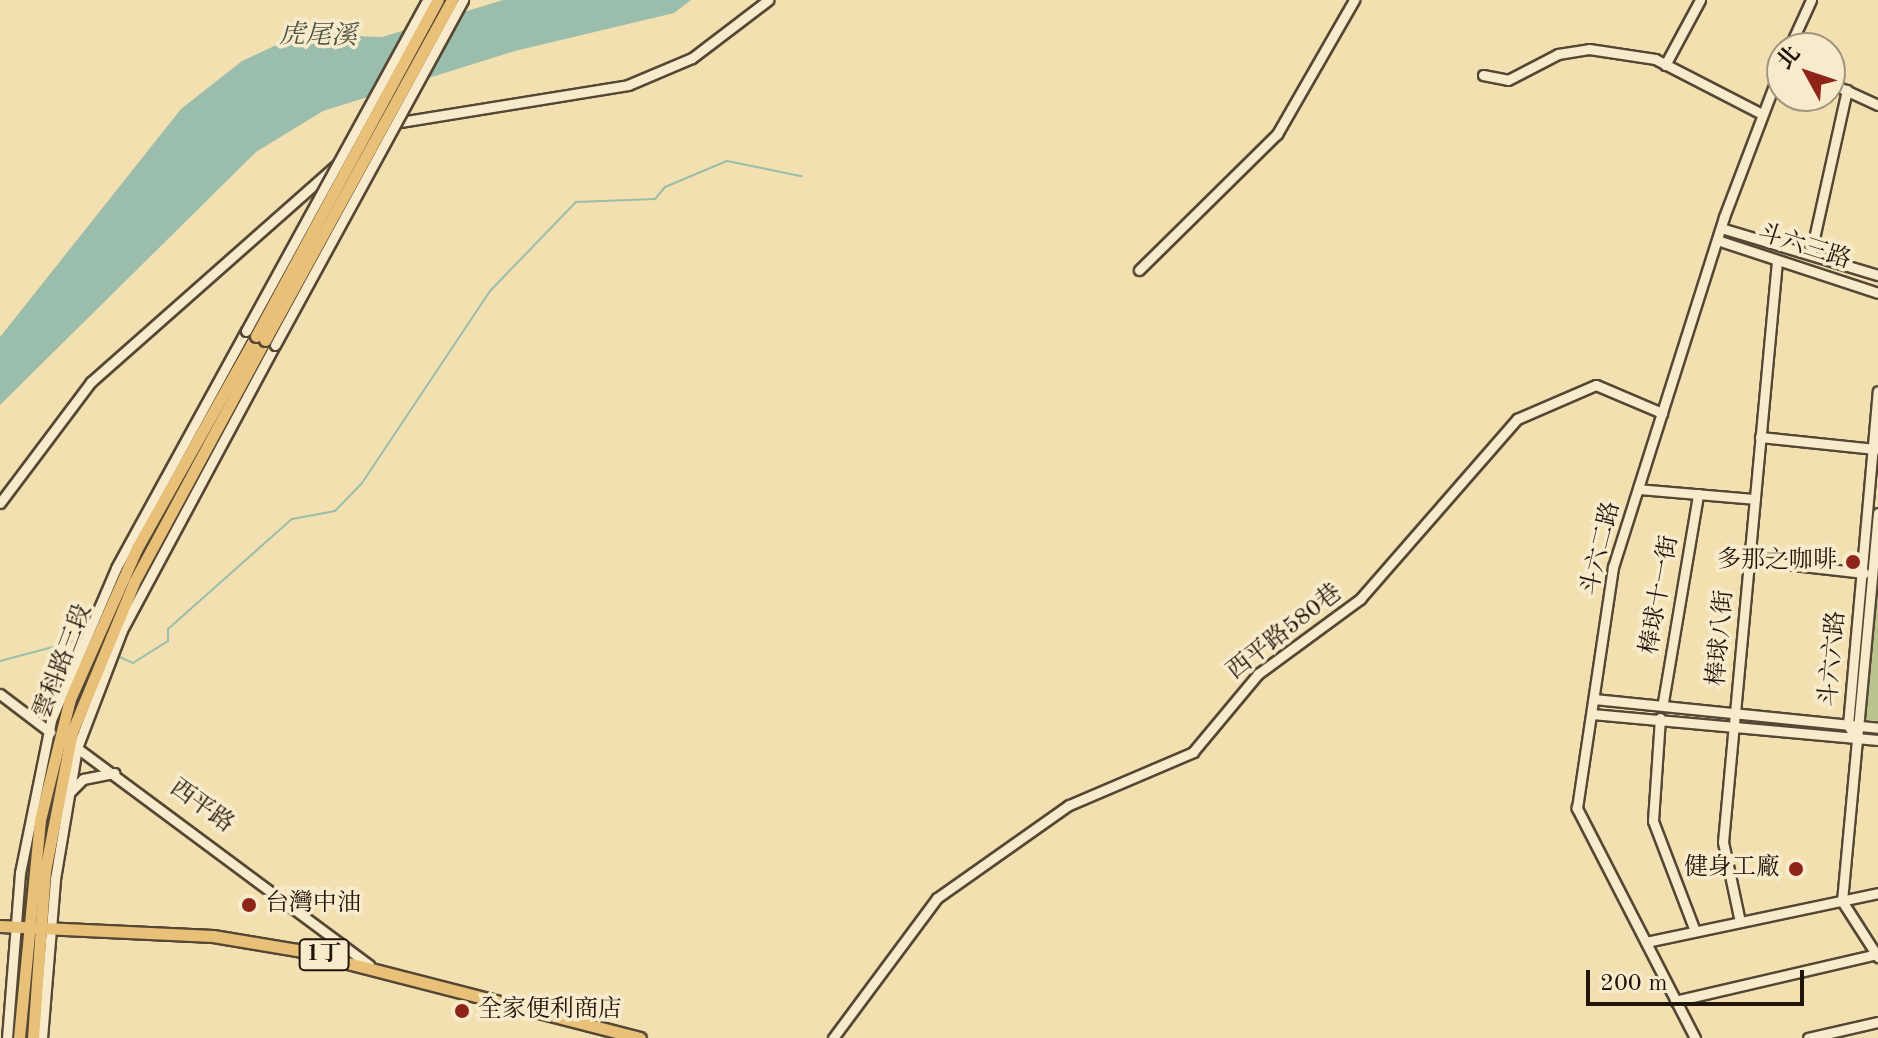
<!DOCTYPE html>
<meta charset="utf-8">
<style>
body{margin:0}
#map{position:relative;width:1878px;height:1038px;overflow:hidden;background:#f2e0b0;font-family:"Old Standard TT","Noto Serif TC",serif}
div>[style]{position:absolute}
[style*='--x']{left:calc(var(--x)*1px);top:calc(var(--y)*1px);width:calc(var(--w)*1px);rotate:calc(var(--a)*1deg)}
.green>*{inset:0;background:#b8c38d}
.water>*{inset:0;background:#9bbdac}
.stream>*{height:2px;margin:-1px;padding:0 1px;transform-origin:1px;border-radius:1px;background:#9bbdac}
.roads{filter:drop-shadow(2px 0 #544834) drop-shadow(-2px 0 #544834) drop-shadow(0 2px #544834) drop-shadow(0 -2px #544834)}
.minor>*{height:9px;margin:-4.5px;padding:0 4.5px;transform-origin:4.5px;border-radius:4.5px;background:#f7ebcc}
.major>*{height:11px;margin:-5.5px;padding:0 5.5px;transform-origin:5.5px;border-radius:5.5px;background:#e9c078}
.bridges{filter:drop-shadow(2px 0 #544834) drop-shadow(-2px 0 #544834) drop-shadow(0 2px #544834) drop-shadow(0 -2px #544834)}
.minor-bridge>*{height:9px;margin:-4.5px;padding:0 4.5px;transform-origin:4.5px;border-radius:4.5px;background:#f7ebcc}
.major-bridge>*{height:11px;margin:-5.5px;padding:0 5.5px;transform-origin:5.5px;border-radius:5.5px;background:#e9c078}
.dots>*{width:22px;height:22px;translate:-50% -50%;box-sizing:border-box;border:4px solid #f7ebcc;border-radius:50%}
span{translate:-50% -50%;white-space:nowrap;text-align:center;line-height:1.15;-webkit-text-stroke:7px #f7ebcc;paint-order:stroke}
.shield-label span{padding:2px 6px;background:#f7ebcc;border:2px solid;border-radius:6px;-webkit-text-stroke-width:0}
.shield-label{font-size:22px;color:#20150a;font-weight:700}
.street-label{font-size:24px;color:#20150a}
.poi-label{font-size:24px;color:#20150a}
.right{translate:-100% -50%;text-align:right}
.left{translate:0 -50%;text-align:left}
.water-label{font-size:26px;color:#4b5043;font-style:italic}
.north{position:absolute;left:1766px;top:32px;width:80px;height:80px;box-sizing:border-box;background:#f7ebcc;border:2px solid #a1957e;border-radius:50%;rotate:310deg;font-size:22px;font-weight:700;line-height:32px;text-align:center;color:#20150a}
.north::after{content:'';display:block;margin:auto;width:28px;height:36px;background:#8f2418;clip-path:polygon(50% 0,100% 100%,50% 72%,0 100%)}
.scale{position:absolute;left:1586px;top:970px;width:218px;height:36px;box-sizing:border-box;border:4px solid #20150a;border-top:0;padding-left:10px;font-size:24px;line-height:28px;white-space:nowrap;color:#20150a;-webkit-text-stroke:6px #f7ebcc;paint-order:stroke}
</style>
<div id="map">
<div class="green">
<i style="clip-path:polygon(1878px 585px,1878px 721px,1864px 720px)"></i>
</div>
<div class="water">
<i style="clip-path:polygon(503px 0,691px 0,674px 13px,515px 51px,323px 111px,256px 152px,0 405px,0 337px,181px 109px,242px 61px,300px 34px,382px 37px)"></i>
</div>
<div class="stream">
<i style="--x:115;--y:655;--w:20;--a:24"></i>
<i style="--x:133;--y:663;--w:41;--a:-32.2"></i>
<i style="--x:168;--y:641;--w:12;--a:-90"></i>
<i style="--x:168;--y:629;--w:166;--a:-41.6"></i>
<i style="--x:292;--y:519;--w:44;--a:-10.5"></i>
<i style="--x:335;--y:511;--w:39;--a:-46"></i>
<i style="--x:362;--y:483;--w:231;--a:-56.3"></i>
<i style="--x:490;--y:291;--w:124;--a:-46"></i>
<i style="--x:576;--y:202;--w:79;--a:-2.2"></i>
<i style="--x:655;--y:199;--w:16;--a:-50"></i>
<i style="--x:665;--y:187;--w:67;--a:-22.8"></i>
<i style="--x:727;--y:161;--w:76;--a:11.5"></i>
<i style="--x:0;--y:661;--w:82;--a:-14.9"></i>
</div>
<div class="roads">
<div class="minor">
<i style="--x:1789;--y:48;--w:53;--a:-65.4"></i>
<i style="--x:1665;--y:65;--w:74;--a:-61.7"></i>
<i style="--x:1483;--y:75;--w:25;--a:11"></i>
<i style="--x:1508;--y:80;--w:56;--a:-27.5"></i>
<i style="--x:1558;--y:54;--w:31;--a:-9"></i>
<i style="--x:1589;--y:49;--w:67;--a:8.6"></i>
<i style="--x:1655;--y:59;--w:118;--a:27.2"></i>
<i style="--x:1830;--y:83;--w:53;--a:24.6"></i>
<i style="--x:394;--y:123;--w:237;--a:-9.2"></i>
<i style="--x:628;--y:85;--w:69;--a:-22.9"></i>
<i style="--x:692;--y:58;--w:96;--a:-37.3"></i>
<i style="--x:1721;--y:228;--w:164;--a:16.7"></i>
<i style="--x:1717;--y:240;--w:169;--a:18.2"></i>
<i style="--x:1811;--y:252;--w:166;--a:-77.5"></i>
<i style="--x:1139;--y:270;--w:194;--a:-44.6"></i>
<i style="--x:1277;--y:134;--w:155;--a:-60.1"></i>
<i style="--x:1760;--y:437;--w:116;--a:6"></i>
<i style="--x:1638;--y:489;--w:117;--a:4.9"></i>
<i style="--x:0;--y:503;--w:151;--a:-53.1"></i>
<i style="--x:91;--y:382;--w:329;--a:-41.5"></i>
<i style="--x:1878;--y:513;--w:390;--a:95.3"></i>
<i style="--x:1842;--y:901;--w:67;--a:57.3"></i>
<i style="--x:1749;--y:560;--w:116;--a:6.4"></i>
<i style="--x:0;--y:694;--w:63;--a:37.2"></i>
<i style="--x:1594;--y:699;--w:285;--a:5.8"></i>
<i style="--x:1663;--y:702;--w:211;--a:-80.4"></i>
<i style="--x:1592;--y:714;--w:287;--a:5.2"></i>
<i style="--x:1660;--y:718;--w:103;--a:93.9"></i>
<i style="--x:1653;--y:821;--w:118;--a:69.1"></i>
<i style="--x:1855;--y:737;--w:14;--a:-120"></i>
<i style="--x:1848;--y:725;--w:335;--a:-84.9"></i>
<i style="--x:73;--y:745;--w:369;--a:36.6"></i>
<i style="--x:68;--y:794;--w:21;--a:-45"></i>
<i style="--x:83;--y:779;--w:32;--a:-11"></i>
<i style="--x:1740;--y:922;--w:82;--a:-102"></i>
<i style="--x:1723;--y:842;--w:584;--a:-84.69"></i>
<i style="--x:1646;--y:942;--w:237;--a:-11.9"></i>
<i style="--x:1675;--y:1001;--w:207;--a:-13.1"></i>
<i style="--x:7;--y:1038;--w:166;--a:-85.5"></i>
<i style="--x:20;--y:873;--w:156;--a:-78.5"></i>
<i style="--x:51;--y:720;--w:165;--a:-66.8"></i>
<i style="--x:116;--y:568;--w:270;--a:-61.3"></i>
<i style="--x:42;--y:1038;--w:160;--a:-85.3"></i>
<i style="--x:55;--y:879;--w:133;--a:-80.5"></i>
<i style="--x:77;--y:748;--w:126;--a:-69.1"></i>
<i style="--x:122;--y:630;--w:323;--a:-61.8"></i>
<i style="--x:833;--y:1038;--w:174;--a:-53.4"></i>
<i style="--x:937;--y:898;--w:161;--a:-35.2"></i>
<i style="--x:1069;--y:805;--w:135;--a:-23.1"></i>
<i style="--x:1193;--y:752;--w:102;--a:-50.2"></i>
<i style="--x:1258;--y:674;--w:127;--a:-36.3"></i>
<i style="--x:1360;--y:599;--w:239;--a:-48.9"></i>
<i style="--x:1517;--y:419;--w:86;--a:-23.3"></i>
<i style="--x:1596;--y:385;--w:72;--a:23"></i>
<i style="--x:1695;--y:1038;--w:259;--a:-117.2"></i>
<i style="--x:1577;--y:808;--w:244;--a:-81.5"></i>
<i style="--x:1613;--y:567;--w:367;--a:-72.4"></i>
<i style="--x:1724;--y:217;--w:164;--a:-69.2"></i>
<i style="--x:1808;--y:1038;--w:72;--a:-12.9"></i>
</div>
<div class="major">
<i style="--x:0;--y:926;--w:213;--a:2.7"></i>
<i style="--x:213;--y:936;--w:85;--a:9.5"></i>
<i style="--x:297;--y:950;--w:354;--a:14.4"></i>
<i style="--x:19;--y:1038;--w:219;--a:-84.5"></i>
<i style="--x:40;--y:820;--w:125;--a:-76.1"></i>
<i style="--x:70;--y:699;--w:165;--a:-66.1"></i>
<i style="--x:137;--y:548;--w:243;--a:-60.7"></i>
<i style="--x:33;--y:1038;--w:167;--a:-85.9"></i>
<i style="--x:45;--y:871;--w:142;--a:-79"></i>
<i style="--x:72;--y:732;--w:162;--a:-67.5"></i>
<i style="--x:134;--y:582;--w:275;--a:-61.6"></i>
</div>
</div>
<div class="bridges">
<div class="minor-bridge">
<i style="--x:246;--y:331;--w:377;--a:-61.3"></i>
<i style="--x:275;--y:345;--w:393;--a:-61.4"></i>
</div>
<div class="major-bridge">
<i style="--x:256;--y:336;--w:382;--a:-61.6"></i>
<i style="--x:265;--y:340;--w:388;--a:-61.2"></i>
</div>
</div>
<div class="dots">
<i style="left:1853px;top:562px;background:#8f2418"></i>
<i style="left:1796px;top:869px;background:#8f2418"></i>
<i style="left:249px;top:905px;background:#8f2418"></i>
<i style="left:462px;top:1011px;background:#8f2418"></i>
</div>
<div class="shield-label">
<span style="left:324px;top:955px">1丁</span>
</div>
<div class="street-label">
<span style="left:1804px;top:248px;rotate:18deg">斗六三路</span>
<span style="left:1602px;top:549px;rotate:-76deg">斗六二路</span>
<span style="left:1661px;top:595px;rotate:-80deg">棒球十一街</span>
<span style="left:1285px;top:633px;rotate:-38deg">西平路580巷</span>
<span style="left:1722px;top:638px;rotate:-85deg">棒球八街</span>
<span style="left:1834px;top:659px;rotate:-85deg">斗六六路</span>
<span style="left:64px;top:662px;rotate:-69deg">雲科路三段</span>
<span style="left:201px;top:807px;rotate:36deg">西平路</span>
</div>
<div class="poi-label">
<span class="right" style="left:1837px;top:562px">多那之咖啡</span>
<span class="right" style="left:1780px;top:869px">健身工廠</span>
<span class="left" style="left:265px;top:905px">台灣中油</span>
<span class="left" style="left:478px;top:1011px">全家便利商店</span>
</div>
<div class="water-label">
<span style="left:318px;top:37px;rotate:1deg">虎尾溪</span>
</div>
<div class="north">北</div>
<div class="scale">200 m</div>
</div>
